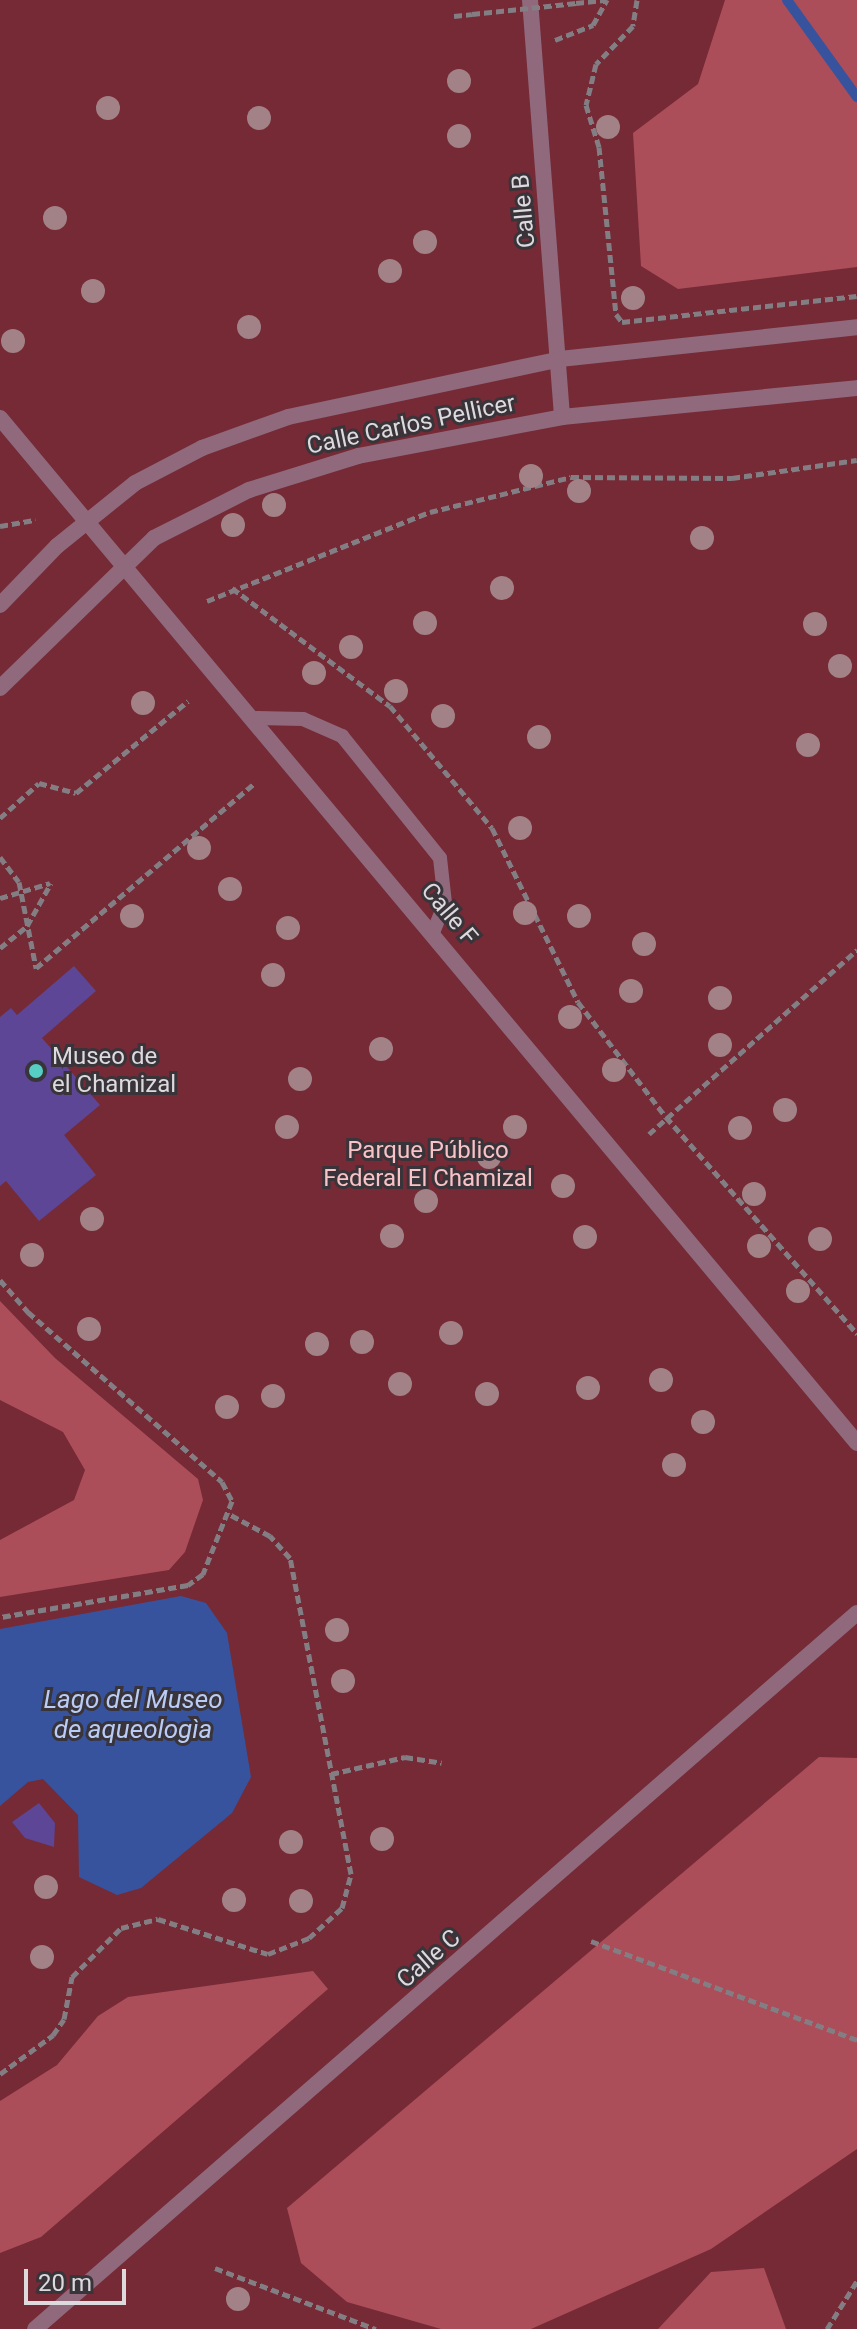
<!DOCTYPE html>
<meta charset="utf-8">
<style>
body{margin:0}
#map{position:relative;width:857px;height:2329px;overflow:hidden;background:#39343a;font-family:Roboto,sans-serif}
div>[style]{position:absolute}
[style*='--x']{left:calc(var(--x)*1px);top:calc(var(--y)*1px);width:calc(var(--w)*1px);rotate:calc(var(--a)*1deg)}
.green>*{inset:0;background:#752a36}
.forest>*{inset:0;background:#ac4d5a}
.water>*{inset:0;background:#38539e}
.stream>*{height:10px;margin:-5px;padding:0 5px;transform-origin:5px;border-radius:5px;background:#38539e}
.building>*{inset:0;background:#5c4695}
.path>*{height:5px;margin-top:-2.5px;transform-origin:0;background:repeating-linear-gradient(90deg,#827e83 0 8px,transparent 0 12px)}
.service>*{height:14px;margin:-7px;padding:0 7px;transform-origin:7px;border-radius:7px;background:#90697d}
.minor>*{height:16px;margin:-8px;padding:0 8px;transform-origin:8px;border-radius:8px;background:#90697d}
.path-bridge>*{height:5px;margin-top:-2.5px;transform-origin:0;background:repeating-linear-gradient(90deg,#827e83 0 8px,transparent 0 12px)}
.trees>*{width:24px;height:24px;margin:-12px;border-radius:50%;background:#a28287}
.dots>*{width:22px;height:22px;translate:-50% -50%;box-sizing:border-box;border:4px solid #39343a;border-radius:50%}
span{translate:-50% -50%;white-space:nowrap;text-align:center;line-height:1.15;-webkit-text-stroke:6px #39343a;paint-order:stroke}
.street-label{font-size:24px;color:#dddade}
.poi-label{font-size:24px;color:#dddade}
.left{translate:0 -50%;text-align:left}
.park-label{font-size:24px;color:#f8c2c6}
.water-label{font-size:26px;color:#baccf6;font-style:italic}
.scale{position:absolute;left:24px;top:2269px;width:102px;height:36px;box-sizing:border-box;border:4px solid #dddade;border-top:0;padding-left:10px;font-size:24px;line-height:28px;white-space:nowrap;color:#dddade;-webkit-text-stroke:6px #39343a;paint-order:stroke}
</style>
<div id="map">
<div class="green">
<i style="clip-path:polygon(0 0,857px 0,857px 2329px,0 2329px)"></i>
</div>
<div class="forest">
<i style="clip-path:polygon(725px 0,857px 0,857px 267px,678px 289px,641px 266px,633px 133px,698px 84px)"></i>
<i style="clip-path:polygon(0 1301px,55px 1358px,198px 1479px,203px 1500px,185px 1552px,169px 1570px,0 1597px,0 1540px,74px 1500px,85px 1470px,63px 1432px,0 1400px)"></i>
<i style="clip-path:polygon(819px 1757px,857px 1758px,857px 2149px,711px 2249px,531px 2329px,441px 2329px,347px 2302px,301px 2263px,287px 2208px)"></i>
<i style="clip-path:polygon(313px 1971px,328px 1989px,41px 2237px,0 2253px,0 2101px,57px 2065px,98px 2016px,128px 1997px)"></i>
<i style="clip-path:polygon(764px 2268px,786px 2329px,658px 2329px,711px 2272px)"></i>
</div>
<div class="water">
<i style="clip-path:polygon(181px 1596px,206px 1603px,227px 1633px,251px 1777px,232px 1813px,141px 1888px,117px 1895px,79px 1877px,78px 1815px,43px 1779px,28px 1782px,0 1806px,0 1629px)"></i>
</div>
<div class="stream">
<i style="--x:787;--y:0;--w:120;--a:54.2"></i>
</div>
<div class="building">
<i style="clip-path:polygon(74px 966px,96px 991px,42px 1038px,100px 1105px,64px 1135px,96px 1175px,39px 1221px,6px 1181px,0 1186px,0 1017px,11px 1008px,17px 1015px)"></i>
<i style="clip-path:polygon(39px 1803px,55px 1823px,54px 1847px,25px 1838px,12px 1822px)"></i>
</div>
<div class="path">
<i style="--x:637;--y:0;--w:26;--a:99"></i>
<i style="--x:633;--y:26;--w:53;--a:134.2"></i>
<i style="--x:596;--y:64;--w:42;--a:103.7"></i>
<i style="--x:586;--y:105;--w:44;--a:72.8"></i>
<i style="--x:599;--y:147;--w:168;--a:84.2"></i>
<i style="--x:616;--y:314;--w:10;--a:53"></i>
<i style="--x:622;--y:322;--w:236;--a:-6.3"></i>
<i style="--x:576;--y:3;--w:30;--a:-6"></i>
<i style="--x:454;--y:16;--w:18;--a:-6"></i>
<i style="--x:555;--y:40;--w:41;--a:-21.5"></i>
<i style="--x:593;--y:25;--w:29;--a:-61"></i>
<i style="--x:0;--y:526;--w:36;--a:-10"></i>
<i style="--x:232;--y:588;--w:197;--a:36.8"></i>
<i style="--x:390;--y:706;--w:159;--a:50.1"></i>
<i style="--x:492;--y:828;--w:194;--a:63.7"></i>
<i style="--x:578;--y:1002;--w:145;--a:52.6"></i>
<i style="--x:666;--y:1117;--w:289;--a:48.6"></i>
<i style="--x:207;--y:601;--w:240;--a:-21.8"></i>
<i style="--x:430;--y:512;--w:145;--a:-13.9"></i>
<i style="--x:571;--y:477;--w:161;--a:0.4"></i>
<i style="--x:732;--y:478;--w:126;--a:-8.2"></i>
<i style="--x:0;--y:818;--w:52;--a:-41.9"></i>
<i style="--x:39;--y:783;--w:38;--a:15"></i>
<i style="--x:76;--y:793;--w:145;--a:-39.4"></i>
<i style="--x:0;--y:857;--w:31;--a:53"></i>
<i style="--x:19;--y:882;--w:88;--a:78.8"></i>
<i style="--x:36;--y:968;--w:287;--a:-40.2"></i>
<i style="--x:0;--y:898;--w:52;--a:-16.7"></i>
<i style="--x:0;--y:948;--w:35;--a:-39"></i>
<i style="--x:27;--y:926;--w:49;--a:-60.8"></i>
<i style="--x:649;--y:1134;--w:278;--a:-41.5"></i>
<i style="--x:0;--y:1280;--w:43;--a:48.8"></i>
<i style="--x:28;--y:1312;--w:258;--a:41.2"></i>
<i style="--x:222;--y:1482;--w:21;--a:62"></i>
<i style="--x:232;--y:1501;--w:79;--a:111.7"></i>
<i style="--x:203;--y:1574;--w:19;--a:144"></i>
<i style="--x:188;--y:1585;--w:191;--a:170.3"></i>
<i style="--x:331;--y:1774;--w:76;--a:-12.9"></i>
<i style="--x:405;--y:1757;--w:37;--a:9"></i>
<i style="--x:591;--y:1941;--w:284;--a:20.4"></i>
<i style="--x:0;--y:2074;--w:66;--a:-36.3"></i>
<i style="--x:53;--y:2035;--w:19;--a:-55"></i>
<i style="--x:64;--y:2019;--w:43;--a:-79.2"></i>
<i style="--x:72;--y:1977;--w:69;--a:-45"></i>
<i style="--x:121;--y:1928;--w:38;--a:-14"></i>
<i style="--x:158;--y:1919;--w:115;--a:17.7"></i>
<i style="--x:268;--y:1954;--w:44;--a:-21.3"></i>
<i style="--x:309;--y:1938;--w:45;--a:-42.3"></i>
<i style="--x:342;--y:1908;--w:35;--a:-75"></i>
<i style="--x:351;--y:1874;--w:322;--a:-100.9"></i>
<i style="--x:290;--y:1558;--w:30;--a:-132"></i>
<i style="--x:270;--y:1536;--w:47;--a:-151.8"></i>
<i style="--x:215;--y:2268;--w:172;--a:20.8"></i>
<i style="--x:827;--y:2329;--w:57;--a:-58"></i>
</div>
<div class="service">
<i style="--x:257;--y:718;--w:46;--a:1.2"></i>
<i style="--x:303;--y:719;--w:43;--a:23.6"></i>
<i style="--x:342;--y:736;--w:156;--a:51.2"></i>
<i style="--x:440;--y:858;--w:45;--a:83.7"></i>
<i style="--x:445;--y:903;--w:31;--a:112"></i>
</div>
<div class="minor">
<i style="--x:530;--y:0;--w:418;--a:85.6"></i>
<i style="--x:0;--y:418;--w:1336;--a:50.1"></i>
<i style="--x:0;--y:605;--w:82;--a:-46"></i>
<i style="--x:57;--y:546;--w:100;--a:-38.9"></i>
<i style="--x:135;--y:483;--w:76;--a:-27.6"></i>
<i style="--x:202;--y:448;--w:91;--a:-19.8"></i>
<i style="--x:288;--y:417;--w:278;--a:-12"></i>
<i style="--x:560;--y:359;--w:299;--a:-6.1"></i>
<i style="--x:0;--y:688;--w:215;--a:-44.2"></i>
<i style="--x:154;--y:538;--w:106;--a:-26.8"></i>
<i style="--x:249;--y:490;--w:114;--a:-17.3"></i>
<i style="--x:358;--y:456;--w:208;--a:-10.8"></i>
<i style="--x:562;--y:417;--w:296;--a:-5.6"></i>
<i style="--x:35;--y:2329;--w:1090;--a:-41.06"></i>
</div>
<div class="path-bridge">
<i style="--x:472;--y:14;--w:105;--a:-6"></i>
</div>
<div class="trees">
<i style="left:459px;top:81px"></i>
<i style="left:108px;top:108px"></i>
<i style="left:259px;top:118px"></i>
<i style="left:608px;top:127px"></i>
<i style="left:459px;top:136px"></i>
<i style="left:55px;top:218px"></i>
<i style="left:425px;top:242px"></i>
<i style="left:390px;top:271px"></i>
<i style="left:93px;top:291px"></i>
<i style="left:633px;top:298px"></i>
<i style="left:249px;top:327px"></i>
<i style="left:13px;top:341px"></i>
<i style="left:531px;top:476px"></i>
<i style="left:579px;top:491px"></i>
<i style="left:274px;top:505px"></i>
<i style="left:233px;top:525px"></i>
<i style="left:702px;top:538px"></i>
<i style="left:502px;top:588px"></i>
<i style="left:425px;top:623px"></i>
<i style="left:815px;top:624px"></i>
<i style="left:351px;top:647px"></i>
<i style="left:840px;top:666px"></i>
<i style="left:314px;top:673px"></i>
<i style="left:396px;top:691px"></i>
<i style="left:143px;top:703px"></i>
<i style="left:443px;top:716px"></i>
<i style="left:539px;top:737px"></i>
<i style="left:808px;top:745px"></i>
<i style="left:520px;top:828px"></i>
<i style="left:199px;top:848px"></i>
<i style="left:230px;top:889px"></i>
<i style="left:525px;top:913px"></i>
<i style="left:132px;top:916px"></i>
<i style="left:579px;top:916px"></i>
<i style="left:288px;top:928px"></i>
<i style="left:644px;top:944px"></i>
<i style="left:273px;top:975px"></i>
<i style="left:631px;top:991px"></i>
<i style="left:720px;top:998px"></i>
<i style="left:570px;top:1017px"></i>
<i style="left:720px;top:1045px"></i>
<i style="left:381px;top:1049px"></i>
<i style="left:614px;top:1070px"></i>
<i style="left:300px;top:1079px"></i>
<i style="left:785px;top:1110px"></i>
<i style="left:287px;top:1127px"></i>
<i style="left:515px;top:1127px"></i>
<i style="left:740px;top:1128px"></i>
<i style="left:489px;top:1157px"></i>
<i style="left:563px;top:1186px"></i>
<i style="left:754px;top:1194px"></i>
<i style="left:426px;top:1201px"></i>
<i style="left:92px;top:1219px"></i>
<i style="left:392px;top:1236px"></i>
<i style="left:585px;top:1237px"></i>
<i style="left:820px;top:1239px"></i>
<i style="left:759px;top:1246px"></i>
<i style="left:32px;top:1255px"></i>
<i style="left:798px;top:1291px"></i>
<i style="left:89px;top:1329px"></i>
<i style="left:451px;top:1333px"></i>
<i style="left:362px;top:1342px"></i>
<i style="left:317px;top:1344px"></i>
<i style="left:661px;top:1380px"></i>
<i style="left:400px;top:1384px"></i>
<i style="left:588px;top:1388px"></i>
<i style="left:487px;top:1394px"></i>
<i style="left:273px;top:1396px"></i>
<i style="left:227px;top:1407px"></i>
<i style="left:703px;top:1422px"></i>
<i style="left:674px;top:1465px"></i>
<i style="left:337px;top:1630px"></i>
<i style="left:343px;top:1681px"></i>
<i style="left:382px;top:1839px"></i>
<i style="left:291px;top:1842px"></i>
<i style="left:46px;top:1887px"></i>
<i style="left:234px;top:1900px"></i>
<i style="left:301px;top:1901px"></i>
<i style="left:42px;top:1957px"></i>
<i style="left:238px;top:2299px"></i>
</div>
<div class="dots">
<i style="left:36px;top:1071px;background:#56cec3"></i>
</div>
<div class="street-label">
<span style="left:524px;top:211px;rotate:-95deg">Calle B</span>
<span style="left:411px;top:425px;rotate:-12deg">Calle Carlos Pellicer</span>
<span style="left:449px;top:914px;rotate:50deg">Calle F</span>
<span style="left:429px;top:1959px;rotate:-41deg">Calle C</span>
</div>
<div class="poi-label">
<span class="left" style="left:52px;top:1071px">Museo de<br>el Chamizal</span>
</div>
<div class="park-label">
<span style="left:428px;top:1165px">Parque Público<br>Federal El Chamizal</span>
</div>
<div class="water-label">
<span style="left:133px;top:1715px">Lago del Museo<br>de aqueologìa</span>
</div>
<div class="scale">20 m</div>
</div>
